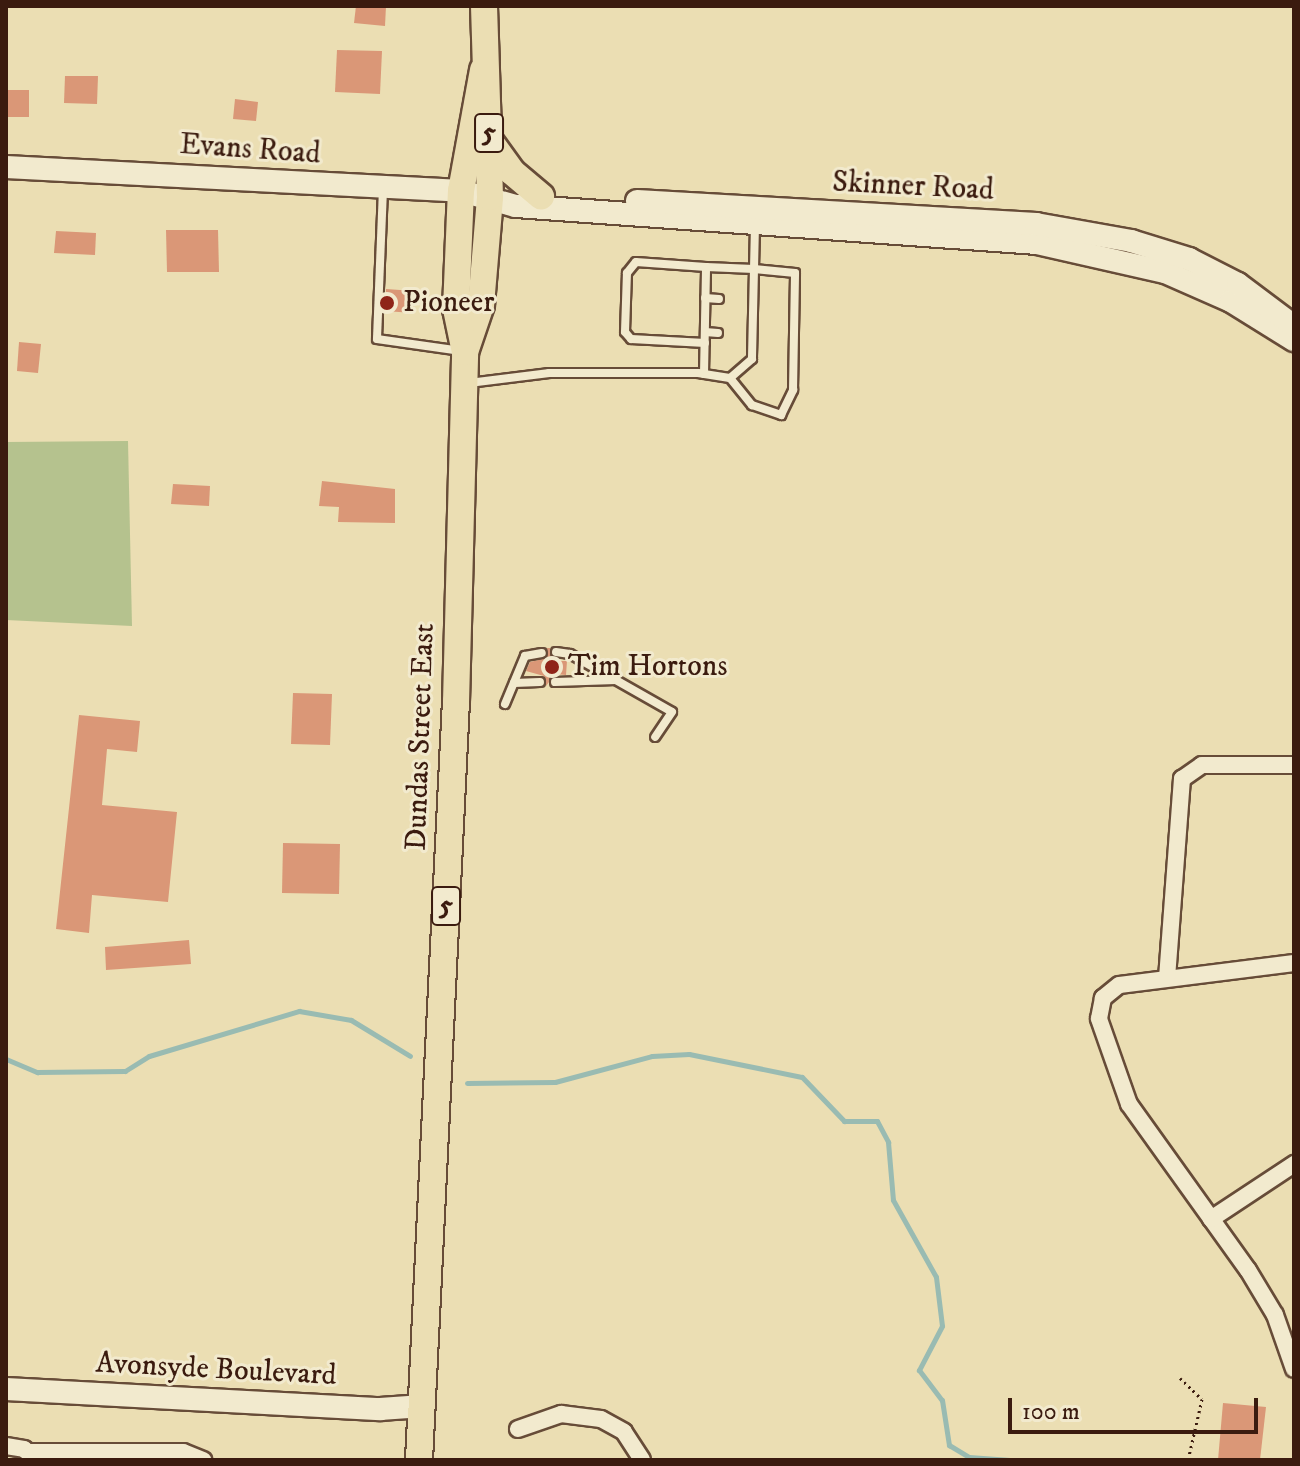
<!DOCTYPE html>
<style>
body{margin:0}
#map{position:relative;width:1300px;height:1466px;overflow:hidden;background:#ebdeb3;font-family:"IM FELL DW Pica",serif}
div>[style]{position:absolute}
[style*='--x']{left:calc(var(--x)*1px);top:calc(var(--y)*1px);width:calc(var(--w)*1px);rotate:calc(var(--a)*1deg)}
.green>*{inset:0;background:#b5c28e}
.stream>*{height:5px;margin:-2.5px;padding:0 2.5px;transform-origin:2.5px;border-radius:2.5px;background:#99bbb2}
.building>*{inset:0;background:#da9777}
.path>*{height:3px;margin-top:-1.5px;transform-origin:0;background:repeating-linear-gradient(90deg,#3b1b0f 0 2px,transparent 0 6px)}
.roads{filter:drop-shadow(2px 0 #674c38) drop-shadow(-2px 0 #674c38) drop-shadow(0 2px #674c38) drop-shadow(0 -2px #674c38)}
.lane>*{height:8px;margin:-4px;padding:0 4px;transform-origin:4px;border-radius:4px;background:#f2eace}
.street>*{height:16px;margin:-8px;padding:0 8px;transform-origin:8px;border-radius:8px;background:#f2eace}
.secondary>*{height:22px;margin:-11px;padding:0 11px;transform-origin:11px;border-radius:11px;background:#f2eace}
.primary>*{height:26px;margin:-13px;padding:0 13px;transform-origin:13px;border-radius:13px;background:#ebdeb3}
.dots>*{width:22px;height:22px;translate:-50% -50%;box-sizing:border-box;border:4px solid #f2eace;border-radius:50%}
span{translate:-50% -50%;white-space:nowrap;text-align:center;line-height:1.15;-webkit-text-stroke:6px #f2eace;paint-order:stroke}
.shield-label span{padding:2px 6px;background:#f2eace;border:2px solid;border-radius:6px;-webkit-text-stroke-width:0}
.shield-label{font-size:28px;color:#3b1b0f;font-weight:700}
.street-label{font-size:30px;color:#3b1b0f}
.poi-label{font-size:30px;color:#3b1b0f}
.left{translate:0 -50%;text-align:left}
.frame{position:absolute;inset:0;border:8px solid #3b1b0f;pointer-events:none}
.scale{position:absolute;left:1008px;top:1398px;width:250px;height:36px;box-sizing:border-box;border:4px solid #3b1b0f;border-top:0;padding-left:10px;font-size:24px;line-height:28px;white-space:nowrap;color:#3b1b0f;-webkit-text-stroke:6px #f2eace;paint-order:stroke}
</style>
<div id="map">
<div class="green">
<i style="clip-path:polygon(128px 441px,132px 626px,6px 620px,6px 442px)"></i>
</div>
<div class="stream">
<i style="--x:6;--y:1059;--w:34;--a:23"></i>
<i style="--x:37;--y:1072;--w:88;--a:-0.7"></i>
<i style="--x:125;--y:1071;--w:28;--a:-32"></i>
<i style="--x:149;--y:1056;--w:157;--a:-16.7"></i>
<i style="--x:299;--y:1011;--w:53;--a:9.8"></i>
<i style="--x:351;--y:1020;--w:69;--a:31.4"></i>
<i style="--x:467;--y:1083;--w:88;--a:-0.7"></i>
<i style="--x:555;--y:1082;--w:100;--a:-15"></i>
<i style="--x:652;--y:1056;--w:37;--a:-3"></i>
<i style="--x:689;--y:1054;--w:115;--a:11.5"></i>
<i style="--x:802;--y:1077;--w:61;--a:46.3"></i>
<i style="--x:844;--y:1121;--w:33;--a:0"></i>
<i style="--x:877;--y:1121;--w:24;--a:62"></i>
<i style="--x:888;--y:1142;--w:58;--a:85.1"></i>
<i style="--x:893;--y:1200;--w:88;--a:60.8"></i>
<i style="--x:936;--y:1277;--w:49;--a:83"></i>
<i style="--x:942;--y:1326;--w:50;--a:117.6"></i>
<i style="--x:919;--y:1370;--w:38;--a:53"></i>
<i style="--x:942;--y:1400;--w:46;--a:81.2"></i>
<i style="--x:949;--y:1445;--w:23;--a:31"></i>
<i style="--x:969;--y:1457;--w:41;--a:4.2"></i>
</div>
<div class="building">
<i style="clip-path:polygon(356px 6px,386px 6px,385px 26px,354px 23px)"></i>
<i style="clip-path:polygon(337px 50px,382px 51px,380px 94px,335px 92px)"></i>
<i style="clip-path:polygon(65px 76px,98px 76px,97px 104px,64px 103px)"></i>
<i style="clip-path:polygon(6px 90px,29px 90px,29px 117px,6px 117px)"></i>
<i style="clip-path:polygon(235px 99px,258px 102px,256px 121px,233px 119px)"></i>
<i style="clip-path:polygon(166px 230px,218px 230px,219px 272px,167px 272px)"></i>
<i style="clip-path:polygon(56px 231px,96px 233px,95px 255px,54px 253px)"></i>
<i style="clip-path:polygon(386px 289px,414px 291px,413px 313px,385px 311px)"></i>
<i style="clip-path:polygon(19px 342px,41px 344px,38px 373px,17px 371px)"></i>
<i style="clip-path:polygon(322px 481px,395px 489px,395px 523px,338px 522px,339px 507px,319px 506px)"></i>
<i style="clip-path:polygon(173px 484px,210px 486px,209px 506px,171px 504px)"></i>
<i style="clip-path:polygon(547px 648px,550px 648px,556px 661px,567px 661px,566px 675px,555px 674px,546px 686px,544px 676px,526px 671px,530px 662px,547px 658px)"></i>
<i style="clip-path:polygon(293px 693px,332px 694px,330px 745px,291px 744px)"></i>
<i style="clip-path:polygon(79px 715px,140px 721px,137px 752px,107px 749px,102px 805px,177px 812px,168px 902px,92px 895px,89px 933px,56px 929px)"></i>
<i style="clip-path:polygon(283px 843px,340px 844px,339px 894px,282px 893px)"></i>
<i style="clip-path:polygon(189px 940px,191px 964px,106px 970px,105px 947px)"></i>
<i style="clip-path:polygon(1223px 1403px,1266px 1407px,1260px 1460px,1218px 1460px)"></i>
</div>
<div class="path">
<i style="--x:1180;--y:1378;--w:30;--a:44"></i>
<i style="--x:1202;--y:1399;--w:63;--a:102.9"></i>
</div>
<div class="roads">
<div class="lane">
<i style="--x:383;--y:189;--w:150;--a:92.3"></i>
<i style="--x:377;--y:339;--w:85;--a:8.1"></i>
<i style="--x:705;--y:298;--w:14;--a:4"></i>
<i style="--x:705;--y:332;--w:13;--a:4"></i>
<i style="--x:705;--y:343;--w:74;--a:-176.9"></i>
<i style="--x:631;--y:339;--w:9;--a:-131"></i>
<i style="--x:625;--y:332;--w:59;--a:-88.1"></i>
<i style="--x:627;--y:273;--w:14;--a:-51"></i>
<i style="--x:636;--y:262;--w:70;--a:4.1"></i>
<i style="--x:704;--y:374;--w:107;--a:-88.9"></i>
<i style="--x:706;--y:267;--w:48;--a:2.4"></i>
<i style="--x:754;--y:269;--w:90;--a:91.3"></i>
<i style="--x:752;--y:359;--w:29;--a:139"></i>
<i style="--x:469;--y:383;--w:81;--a:-7.1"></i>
<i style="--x:549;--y:373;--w:149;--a:0"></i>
<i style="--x:698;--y:373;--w:32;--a:9"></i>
<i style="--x:730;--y:378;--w:35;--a:51"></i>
<i style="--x:752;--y:405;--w:31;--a:19"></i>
<i style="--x:781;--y:415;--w:28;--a:-64"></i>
<i style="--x:793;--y:390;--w:117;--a:-89"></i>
<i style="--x:795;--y:273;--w:41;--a:-174.4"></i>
<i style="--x:754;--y:269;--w:43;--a:-88.7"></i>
<i style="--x:556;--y:652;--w:14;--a:8"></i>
<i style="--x:570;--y:654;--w:117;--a:29.6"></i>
<i style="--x:672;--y:712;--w:30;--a:124"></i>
<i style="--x:555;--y:682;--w:61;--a:-1.9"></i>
<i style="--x:514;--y:683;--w:26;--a:-2"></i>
<i style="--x:505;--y:704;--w:52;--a:-67.4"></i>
<i style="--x:525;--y:656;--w:17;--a:-10"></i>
</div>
<div class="street">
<i style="--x:1294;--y:963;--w:176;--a:172.8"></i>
<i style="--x:1119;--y:985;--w:21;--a:141"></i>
<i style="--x:1103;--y:998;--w:21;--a:101"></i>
<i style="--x:1099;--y:1019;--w:90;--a:70.6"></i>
<i style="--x:1129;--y:1104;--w:204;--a:54.4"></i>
<i style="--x:1248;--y:1270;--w:52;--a:59"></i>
<i style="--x:1275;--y:1315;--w:57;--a:70.6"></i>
<i style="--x:1167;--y:978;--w:200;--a:-85.7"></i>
<i style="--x:1182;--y:779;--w:24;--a:-35"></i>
<i style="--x:1202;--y:765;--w:92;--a:0"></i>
<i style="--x:1211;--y:1219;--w:100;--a:-33.5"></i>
<i style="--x:518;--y:1429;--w:46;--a:-19.2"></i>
<i style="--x:561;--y:1414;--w:40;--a:7.1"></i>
<i style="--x:601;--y:1419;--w:26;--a:29"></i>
<i style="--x:624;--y:1432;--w:33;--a:57"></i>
<i style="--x:6;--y:1446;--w:18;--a:9"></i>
<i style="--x:24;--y:1449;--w:16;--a:40"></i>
<i style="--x:30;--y:1452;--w:153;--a:0"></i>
<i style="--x:183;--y:1452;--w:22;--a:22"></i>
</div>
<div class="secondary">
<i style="--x:6;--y:167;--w:456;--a:3"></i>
<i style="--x:461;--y:191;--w:57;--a:15.3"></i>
<i style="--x:516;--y:206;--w:522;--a:4.06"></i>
<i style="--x:1037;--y:243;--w:131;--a:12.8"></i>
<i style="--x:1165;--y:272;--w:72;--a:23.7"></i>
<i style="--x:1231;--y:301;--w:74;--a:31.8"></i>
<i style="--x:637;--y:201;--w:400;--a:3.3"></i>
<i style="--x:1036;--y:224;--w:97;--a:10.1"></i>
<i style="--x:1131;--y:241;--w:61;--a:17.2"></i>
<i style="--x:1189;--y:259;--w:55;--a:27"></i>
<i style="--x:1238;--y:284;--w:70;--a:36.9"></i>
<i style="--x:6;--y:1389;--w:375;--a:3.1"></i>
<i style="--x:380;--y:1409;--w:43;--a:-4"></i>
</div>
<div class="primary">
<i style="--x:489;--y:140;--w:39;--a:54"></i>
<i style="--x:512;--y:172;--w:38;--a:40"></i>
<i style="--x:465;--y:352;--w:50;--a:-71.2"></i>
<i style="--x:481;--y:305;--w:108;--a:-85.2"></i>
<i style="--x:490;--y:197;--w:191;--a:-91.8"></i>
<i style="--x:419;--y:1460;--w:759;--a:-87.21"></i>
<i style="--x:456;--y:702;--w:350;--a:-88.5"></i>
<i style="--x:465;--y:352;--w:44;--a:-101.8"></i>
<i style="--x:456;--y:309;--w:118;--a:-87.6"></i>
<i style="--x:461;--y:191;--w:123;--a:-79.7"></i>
</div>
</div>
<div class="dots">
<i style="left:387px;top:303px;background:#8f2418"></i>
<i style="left:552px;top:667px;background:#8f2418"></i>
</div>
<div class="shield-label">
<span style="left:489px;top:133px">5</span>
<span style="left:446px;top:906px">5</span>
</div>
<div class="street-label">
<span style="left:250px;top:150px;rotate:4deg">Evans Road</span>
<span style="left:913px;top:187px;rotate:3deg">Skinner Road</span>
<span style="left:421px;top:737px;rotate:-88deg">Dundas Street East</span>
<span style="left:216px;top:1370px;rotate:3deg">Avonsyde Boulevard</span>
</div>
<div class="poi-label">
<span class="left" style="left:403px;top:303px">Pioneer</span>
<span class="left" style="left:568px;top:667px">Tim Hortons</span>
</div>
<div class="frame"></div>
<div class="scale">100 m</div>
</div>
